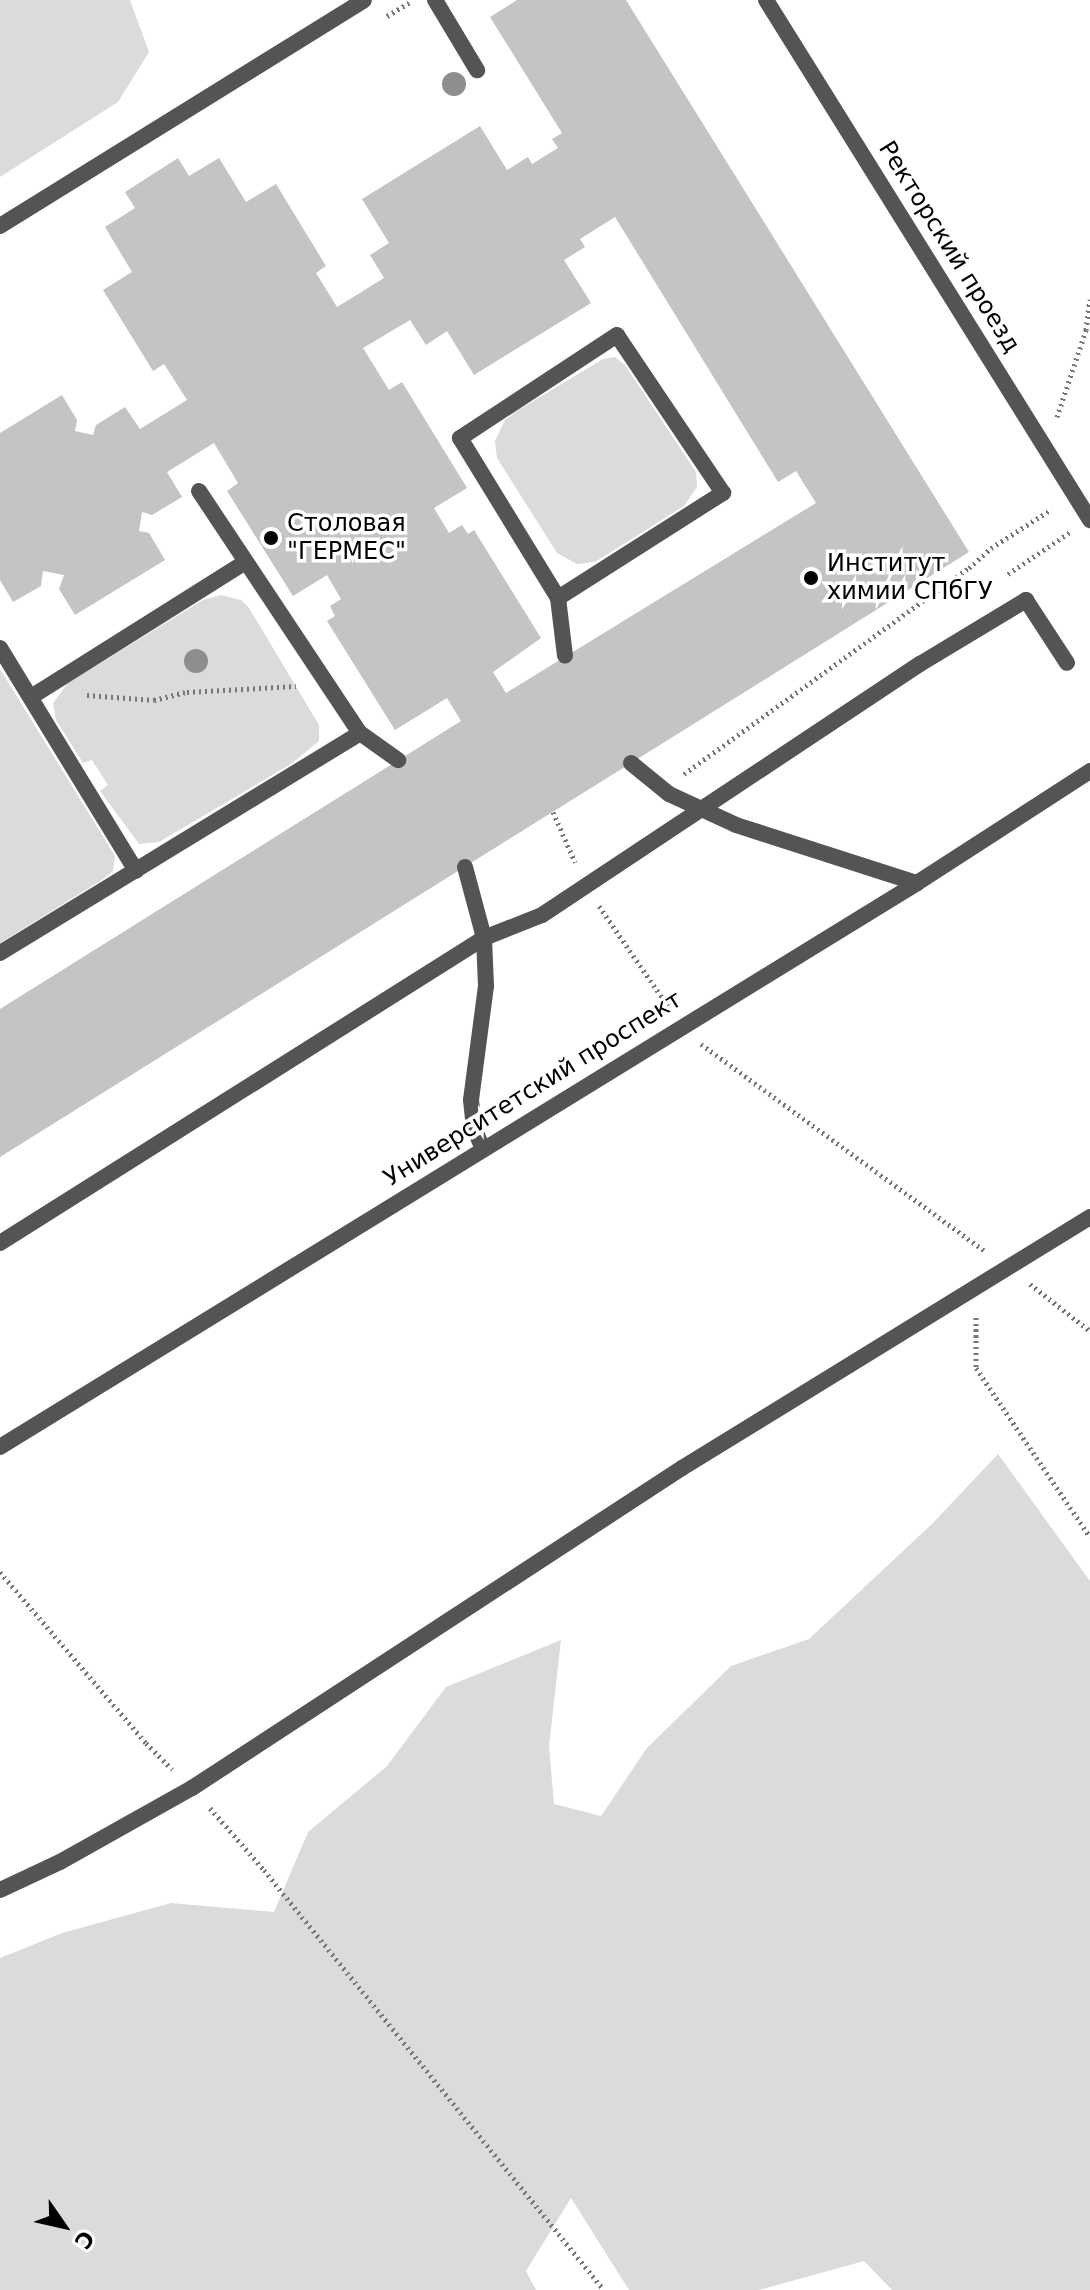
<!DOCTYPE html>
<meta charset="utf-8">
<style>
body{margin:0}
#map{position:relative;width:1090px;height:2290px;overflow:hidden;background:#fff;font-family:"DejaVu Sans",sans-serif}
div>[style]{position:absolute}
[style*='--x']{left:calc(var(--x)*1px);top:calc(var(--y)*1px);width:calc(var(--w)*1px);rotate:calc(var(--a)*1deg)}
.green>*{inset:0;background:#dbdbdb}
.building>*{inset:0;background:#c4c4c4}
.path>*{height:5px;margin-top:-2.5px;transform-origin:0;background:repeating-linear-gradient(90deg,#767676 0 2px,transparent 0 6px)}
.lane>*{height:16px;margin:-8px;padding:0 8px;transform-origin:8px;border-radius:8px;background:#545454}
.street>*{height:16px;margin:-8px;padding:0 8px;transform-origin:8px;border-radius:8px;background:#545454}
.trees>*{width:24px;height:24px;margin:-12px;border-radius:50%;background:#8e8e8e}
.dots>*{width:22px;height:22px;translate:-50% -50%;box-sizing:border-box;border:4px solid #fff;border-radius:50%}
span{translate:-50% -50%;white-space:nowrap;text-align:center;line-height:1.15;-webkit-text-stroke:7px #fff;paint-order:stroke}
.street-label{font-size:24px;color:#000}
.poi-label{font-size:24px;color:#000}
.left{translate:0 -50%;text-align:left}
.north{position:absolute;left:24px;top:2186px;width:80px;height:80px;-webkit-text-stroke:6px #fff;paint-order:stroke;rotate:124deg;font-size:22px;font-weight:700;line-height:32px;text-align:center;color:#000}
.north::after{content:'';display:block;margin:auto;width:28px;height:36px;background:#000;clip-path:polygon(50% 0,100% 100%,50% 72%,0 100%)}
</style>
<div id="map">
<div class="green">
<i style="clip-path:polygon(0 0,130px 0,149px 52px,118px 102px,0 177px)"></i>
<i style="clip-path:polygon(615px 357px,625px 365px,696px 472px,697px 487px,684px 506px,595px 562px,577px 564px,557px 553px,497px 458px,495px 441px,505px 420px,517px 411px,603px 359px)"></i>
<i style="clip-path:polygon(221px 595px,241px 600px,249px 608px,319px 725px,319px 741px,291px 764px,159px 842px,139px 844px,100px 791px,108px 785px,92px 760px,83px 763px,56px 720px,53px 703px,68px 683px,203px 600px)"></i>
<i style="clip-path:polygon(0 669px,115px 856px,113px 871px,105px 878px,0 943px)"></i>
<i style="clip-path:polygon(998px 1454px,1090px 1581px,1090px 2290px,892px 2290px,864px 2261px,759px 2290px,629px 2290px,571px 2198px,526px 2271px,536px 2290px,0 2290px,0 1958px,62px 1933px,171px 1903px,274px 1912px,308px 1832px,387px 1766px,446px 1687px,561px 1640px,549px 1746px,554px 1804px,601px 1816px,647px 1748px,731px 1666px,809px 1639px,932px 1524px)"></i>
</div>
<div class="building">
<i style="clip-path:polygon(evenodd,517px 0,626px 0,969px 552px,0 1157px,0 1009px,461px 721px,447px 698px,395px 730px,327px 621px,335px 616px,330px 606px,341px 599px,327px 575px,293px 596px,227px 491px,238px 483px,214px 443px,167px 472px,182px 497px,152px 515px,142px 512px,139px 531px,149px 533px,165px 560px,75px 615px,59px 589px,64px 575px,43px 571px,41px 586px,13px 602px,0 580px,0 433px,62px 395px,77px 420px,75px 431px,93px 435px,96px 425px,125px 407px,140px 429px,187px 400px,164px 364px,153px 371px,103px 290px,132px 272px,105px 227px,135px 208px,125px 192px,178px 158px,189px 176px,219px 158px,246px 202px,276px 184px,326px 266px,316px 273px,337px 307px,384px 278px,370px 255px,389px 243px,362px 199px,480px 126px,507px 170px,528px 157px,532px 164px,558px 148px,552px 139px,562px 133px,490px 17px,517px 0,615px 217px,778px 482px,796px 471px,816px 503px,506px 693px,493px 672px,541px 638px,474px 530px,468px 534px,462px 525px,449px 533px,434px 508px,467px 488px,402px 382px,389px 390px,363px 348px,410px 320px,426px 345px,447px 331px,474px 375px,591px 303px,564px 260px,585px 247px,580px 239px,615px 217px)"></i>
</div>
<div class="path">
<i style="--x:387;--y:16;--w:26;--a:-31"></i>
<i style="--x:1057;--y:417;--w:92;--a:-71.6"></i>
<i style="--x:1086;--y:330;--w:31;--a:-83"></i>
<i style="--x:1008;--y:574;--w:75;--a:-34.1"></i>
<i style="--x:87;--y:695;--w:67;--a:4.3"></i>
<i style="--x:154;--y:700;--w:34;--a:-14"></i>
<i style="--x:187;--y:692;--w:109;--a:-3.2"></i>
<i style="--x:684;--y:774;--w:352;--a:-35.9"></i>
<i style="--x:969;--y:568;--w:30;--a:-42"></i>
<i style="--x:991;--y:548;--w:72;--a:-32.6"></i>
<i style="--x:553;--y:812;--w:55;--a:66.3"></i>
<i style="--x:599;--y:906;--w:121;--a:55.4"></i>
<i style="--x:701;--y:1044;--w:350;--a:36.1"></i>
<i style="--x:1030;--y:1284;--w:76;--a:38.1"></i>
<i style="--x:976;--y:1317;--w:51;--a:90"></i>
<i style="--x:976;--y:1368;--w:204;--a:56"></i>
<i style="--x:0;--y:1572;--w:225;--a:49.5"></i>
<i style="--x:146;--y:1743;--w:37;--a:45"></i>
<i style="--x:210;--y:1808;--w:82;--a:48.9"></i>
<i style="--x:264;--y:1870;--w:540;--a:51.01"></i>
</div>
<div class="lane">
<i style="--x:435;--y:0;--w:82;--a:59"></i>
<i style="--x:0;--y:226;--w:428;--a:-31.8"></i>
<i style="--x:199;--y:491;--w:291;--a:56.4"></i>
<i style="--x:558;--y:598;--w:196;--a:-32.5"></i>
<i style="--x:723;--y:493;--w:190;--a:-123.9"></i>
<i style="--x:617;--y:335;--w:188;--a:146.7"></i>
<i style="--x:460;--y:438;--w:188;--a:58.5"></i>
<i style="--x:558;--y:598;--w:58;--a:83.1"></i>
<i style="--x:0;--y:648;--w:261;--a:58.6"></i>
<i style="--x:31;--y:697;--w:253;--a:-32.2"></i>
<i style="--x:631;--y:763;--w:49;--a:39.2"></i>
<i style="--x:669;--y:794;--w:74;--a:24.8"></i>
<i style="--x:736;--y:825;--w:190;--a:17.8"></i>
<i style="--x:465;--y:867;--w:73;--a:75"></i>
<i style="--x:484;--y:938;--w:48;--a:87.6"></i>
<i style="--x:486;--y:986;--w:115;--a:97.5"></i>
<i style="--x:471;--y:1100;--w:28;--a:84"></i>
<i style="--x:474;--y:1128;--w:23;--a:67"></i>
<i style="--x:0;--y:953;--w:422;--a:-31.4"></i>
<i style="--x:360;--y:733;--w:47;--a:35.4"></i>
<i style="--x:0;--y:1243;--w:572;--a:-32.22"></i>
<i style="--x:484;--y:938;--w:62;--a:-21.6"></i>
<i style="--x:542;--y:915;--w:454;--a:-33.6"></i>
<i style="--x:920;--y:664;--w:124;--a:-31.1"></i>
<i style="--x:1026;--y:600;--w:75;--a:56.9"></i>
<i style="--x:0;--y:1890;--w:66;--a:-25"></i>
<i style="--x:60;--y:1862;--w:151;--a:-29.3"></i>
<i style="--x:192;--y:1788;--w:585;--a:-33.15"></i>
<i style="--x:682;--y:1468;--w:479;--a:-31.6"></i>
</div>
<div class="street">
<i style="--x:766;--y:0;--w:613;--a:58.07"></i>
<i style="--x:0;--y:1447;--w:1077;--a:-31.59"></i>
<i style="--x:917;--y:883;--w:206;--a:-32.9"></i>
</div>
<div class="trees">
<i style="left:454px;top:84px"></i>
<i style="left:196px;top:661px"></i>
</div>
<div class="dots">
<i style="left:271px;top:538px;background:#000"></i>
<i style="left:811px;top:578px;background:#000"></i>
</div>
<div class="street-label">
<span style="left:949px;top:247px;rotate:58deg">Ректорский проезд</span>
<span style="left:533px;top:1089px;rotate:-32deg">Университетский проспект</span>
</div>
<div class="poi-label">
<span class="left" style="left:287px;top:538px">Столовая<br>"ГЕРМЕС"</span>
<span class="left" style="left:827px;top:578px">Институт<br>химии СПбГУ</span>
</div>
<div class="north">С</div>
</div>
